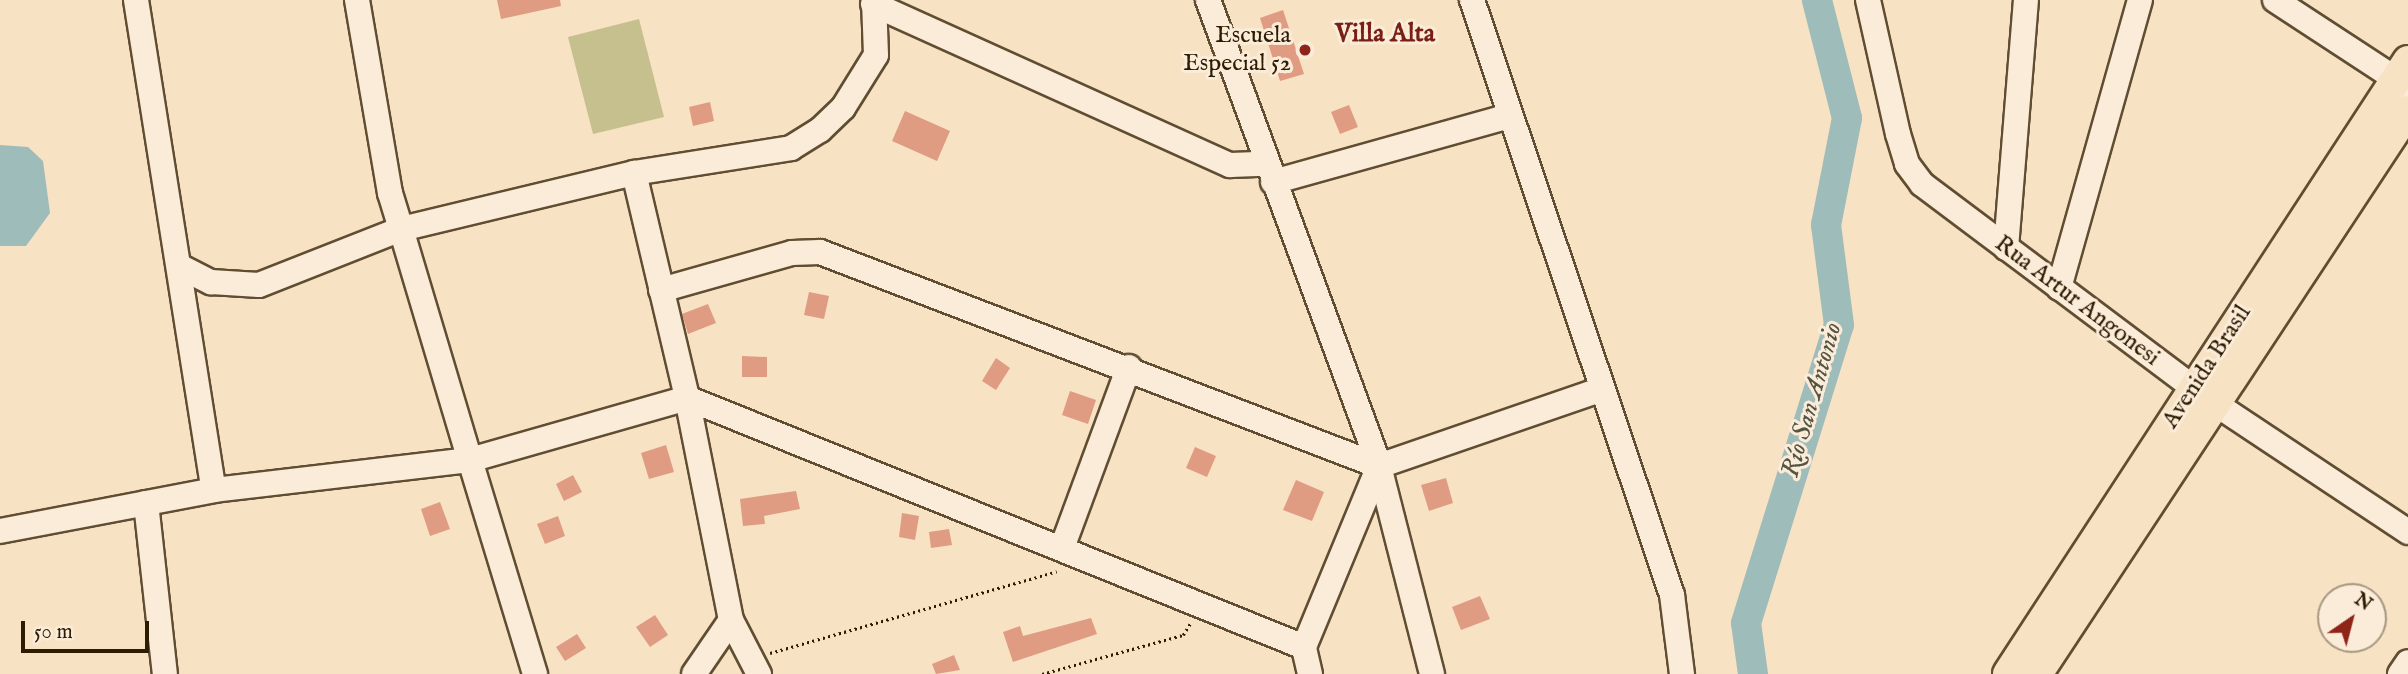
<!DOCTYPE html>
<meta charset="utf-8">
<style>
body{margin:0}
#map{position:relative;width:2408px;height:674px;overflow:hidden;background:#f7e2c3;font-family:"IM FELL English",serif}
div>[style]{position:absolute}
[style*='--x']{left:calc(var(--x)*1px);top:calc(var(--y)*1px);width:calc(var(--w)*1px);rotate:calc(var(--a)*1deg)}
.green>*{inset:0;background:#c5c08e}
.water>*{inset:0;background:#9ebcba}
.river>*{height:30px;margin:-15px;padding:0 15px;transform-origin:15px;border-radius:15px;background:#9ebcba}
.building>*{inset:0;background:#e09b83}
.path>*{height:2.5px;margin-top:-1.25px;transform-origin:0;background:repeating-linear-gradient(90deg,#2d1b02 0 2px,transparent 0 5.5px)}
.roads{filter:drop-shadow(2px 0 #604d32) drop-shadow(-2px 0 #604d32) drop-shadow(0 2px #604d32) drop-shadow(0 -2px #604d32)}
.minor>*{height:24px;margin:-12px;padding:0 12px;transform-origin:12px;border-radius:12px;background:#faecd8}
.major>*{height:30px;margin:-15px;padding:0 15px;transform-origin:15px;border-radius:15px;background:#f7e2c3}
.dots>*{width:19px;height:19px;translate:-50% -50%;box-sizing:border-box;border:4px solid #faecd8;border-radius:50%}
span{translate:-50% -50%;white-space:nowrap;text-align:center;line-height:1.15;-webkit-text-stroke:6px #faecd8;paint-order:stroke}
.poi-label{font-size:24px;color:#2d1b02}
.right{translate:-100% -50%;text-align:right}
.street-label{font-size:24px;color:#2d1b02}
.neighbourhood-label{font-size:26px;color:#7a1f14;font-weight:700}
.water-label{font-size:26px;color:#555342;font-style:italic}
.north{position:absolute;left:2317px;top:583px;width:70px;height:70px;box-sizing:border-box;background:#faecd8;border:2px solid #a89882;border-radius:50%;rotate:35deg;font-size:19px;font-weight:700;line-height:28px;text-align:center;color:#2d1b02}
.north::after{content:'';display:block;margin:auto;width:24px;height:32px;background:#8f2418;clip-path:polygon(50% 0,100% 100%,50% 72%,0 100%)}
.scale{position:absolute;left:21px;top:621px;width:128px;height:32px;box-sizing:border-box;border:4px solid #2d1b02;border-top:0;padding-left:9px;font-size:21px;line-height:24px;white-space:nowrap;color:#2d1b02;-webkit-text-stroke:5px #faecd8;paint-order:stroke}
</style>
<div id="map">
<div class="green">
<i style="clip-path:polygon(639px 19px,664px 117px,593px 134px,568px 37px)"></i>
</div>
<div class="water">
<i style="clip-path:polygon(0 145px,28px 147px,43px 161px,50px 213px,26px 246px,0 246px)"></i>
</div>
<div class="river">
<i style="--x:1753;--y:674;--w:51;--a:-97.8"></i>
<i style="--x:1746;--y:623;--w:312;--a:-72.7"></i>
<i style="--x:1839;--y:325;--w:101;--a:-97.4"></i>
<i style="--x:1826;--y:225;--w:109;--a:-78.9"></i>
<i style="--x:1847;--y:118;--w:122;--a:-104.3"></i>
</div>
<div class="building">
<i style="clip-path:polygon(497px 0,560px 0,561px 6px,501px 19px)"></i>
<i style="clip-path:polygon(1283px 10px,1304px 74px,1280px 81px,1260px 18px)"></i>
<i style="clip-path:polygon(710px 102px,714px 121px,693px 126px,689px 107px)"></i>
<i style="clip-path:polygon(1349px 105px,1358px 127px,1340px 134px,1331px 112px)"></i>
<i style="clip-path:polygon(905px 111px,950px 131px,937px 161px,892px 141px)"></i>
<i style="clip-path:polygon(809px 292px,829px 296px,824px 319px,804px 315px)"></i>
<i style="clip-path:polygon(708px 304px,716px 323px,688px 334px,682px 314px)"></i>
<i style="clip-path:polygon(742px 356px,767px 357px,767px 377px,742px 377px)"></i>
<i style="clip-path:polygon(996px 358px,1010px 368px,996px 390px,982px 381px)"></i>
<i style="clip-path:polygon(1070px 391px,1096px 400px,1088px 424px,1062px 415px)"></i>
<i style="clip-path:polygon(666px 445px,674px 472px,649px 479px,641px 453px)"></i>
<i style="clip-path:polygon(1195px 447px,1216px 456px,1207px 477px,1186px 468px)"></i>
<i style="clip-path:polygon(573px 475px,582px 492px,564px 501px,556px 484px)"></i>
<i style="clip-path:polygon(1446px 478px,1453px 503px,1429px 511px,1421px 485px)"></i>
<i style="clip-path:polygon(1296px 480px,1324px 492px,1312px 521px,1283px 510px)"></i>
<i style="clip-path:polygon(796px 491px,800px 509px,764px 516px,765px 524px,743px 526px,740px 499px)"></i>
<i style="clip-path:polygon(440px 502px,450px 529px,430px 536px,421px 509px)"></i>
<i style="clip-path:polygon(902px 513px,919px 516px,915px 540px,899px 537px)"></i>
<i style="clip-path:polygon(558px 516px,565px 536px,545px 544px,537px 524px)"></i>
<i style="clip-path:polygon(949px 529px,952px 545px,931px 548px,929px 532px)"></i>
<i style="clip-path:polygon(1480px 596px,1490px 619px,1461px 630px,1452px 607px)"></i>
<i style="clip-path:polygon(655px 615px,668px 635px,650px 647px,636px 627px)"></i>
<i style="clip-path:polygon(1091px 618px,1097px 634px,1013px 662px,1003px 632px,1020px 626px,1023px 636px)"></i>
<i style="clip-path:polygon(577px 634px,586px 648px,565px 661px,556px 647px)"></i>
<i style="clip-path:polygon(954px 655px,960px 670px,936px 674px,932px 664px)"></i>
</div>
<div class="path">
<i style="--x:770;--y:653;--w:298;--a:-15.9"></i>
<i style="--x:1042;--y:674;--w:146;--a:-15.5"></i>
<i style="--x:1183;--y:635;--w:15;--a:-58"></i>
</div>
<div class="roads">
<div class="minor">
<i style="--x:136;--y:0;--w:496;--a:81"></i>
<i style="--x:357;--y:0;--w:196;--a:80.3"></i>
<i style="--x:390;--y:193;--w:38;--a:73"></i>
<i style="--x:401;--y:229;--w:240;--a:-13.5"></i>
<i style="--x:634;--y:173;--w:159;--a:-9"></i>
<i style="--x:791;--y:148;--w:34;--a:-32"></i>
<i style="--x:820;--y:130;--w:32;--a:-44"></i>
<i style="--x:843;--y:108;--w:62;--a:-58.1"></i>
<i style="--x:876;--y:55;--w:55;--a:-92.1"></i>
<i style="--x:1208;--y:0;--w:496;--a:69.8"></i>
<i style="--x:1379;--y:466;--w:215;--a:75.7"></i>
<i style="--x:1472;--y:0;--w:628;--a:71.42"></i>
<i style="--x:1672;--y:595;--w:80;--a:82.8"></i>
<i style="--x:1868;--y:0;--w:137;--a:77.4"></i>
<i style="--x:1898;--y:134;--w:31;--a:73"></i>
<i style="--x:1907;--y:164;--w:25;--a:53"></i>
<i style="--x:1922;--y:184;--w:365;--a:36.9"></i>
<i style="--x:2214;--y:403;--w:233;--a:33.6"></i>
<i style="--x:2275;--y:0;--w:159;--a:33.2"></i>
<i style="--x:873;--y:4;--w:392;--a:24.3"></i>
<i style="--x:1230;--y:165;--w:34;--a:-2"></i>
<i style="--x:634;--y:173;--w:231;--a:76.7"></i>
<i style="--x:687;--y:398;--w:226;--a:78.8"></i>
<i style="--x:731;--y:620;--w:61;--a:62.6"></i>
<i style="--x:1273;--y:182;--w:245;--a:-15.6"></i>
<i style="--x:2006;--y:248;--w:249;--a:-85.4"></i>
<i style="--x:181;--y:267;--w:34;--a:27"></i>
<i style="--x:211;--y:282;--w:48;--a:3.6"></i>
<i style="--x:259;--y:285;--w:153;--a:-21.5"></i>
<i style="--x:401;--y:229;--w:241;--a:73.4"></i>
<i style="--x:470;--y:460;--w:226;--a:-15.9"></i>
<i style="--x:687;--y:398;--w:665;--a:21.98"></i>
<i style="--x:2059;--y:288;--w:299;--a:-74.3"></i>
<i style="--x:661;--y:290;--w:136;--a:-15.8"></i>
<i style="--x:792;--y:253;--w:28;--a:-2"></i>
<i style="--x:820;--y:252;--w:599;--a:20.95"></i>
<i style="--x:146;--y:503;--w:172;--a:83.7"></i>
<i style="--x:0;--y:531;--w:218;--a:-10.8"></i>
<i style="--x:214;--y:490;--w:258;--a:-6.7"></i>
<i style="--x:470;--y:460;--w:224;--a:73.1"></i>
<i style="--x:1062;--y:548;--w:193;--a:-69.7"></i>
<i style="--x:694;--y:674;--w:65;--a:-55.6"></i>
<i style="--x:1310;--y:674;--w:28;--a:-103"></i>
<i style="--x:1304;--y:647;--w:196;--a:-67.5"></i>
<i style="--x:1379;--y:466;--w:234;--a:-19"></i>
<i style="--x:2400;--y:674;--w:14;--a:-56"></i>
</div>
<div class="major">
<i style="--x:2008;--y:674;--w:732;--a:-56.87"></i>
<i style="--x:2037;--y:674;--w:674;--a:-56.62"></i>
</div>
</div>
<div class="dots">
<i style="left:1305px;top:50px;background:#8f2418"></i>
</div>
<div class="poi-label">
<span class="right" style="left:1291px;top:50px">Escuela<br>Especial 52</span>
</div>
<div class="street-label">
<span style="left:2077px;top:301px;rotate:37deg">Rua Artur Angonesi</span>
<span style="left:2207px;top:367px;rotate:-57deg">Avenida Brasil</span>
</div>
<div class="neighbourhood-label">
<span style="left:1385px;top:34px">Villa Alta</span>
</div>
<div class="water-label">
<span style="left:1812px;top:400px;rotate:-74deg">Río San Antonio</span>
</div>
<div class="north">N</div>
<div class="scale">50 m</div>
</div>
